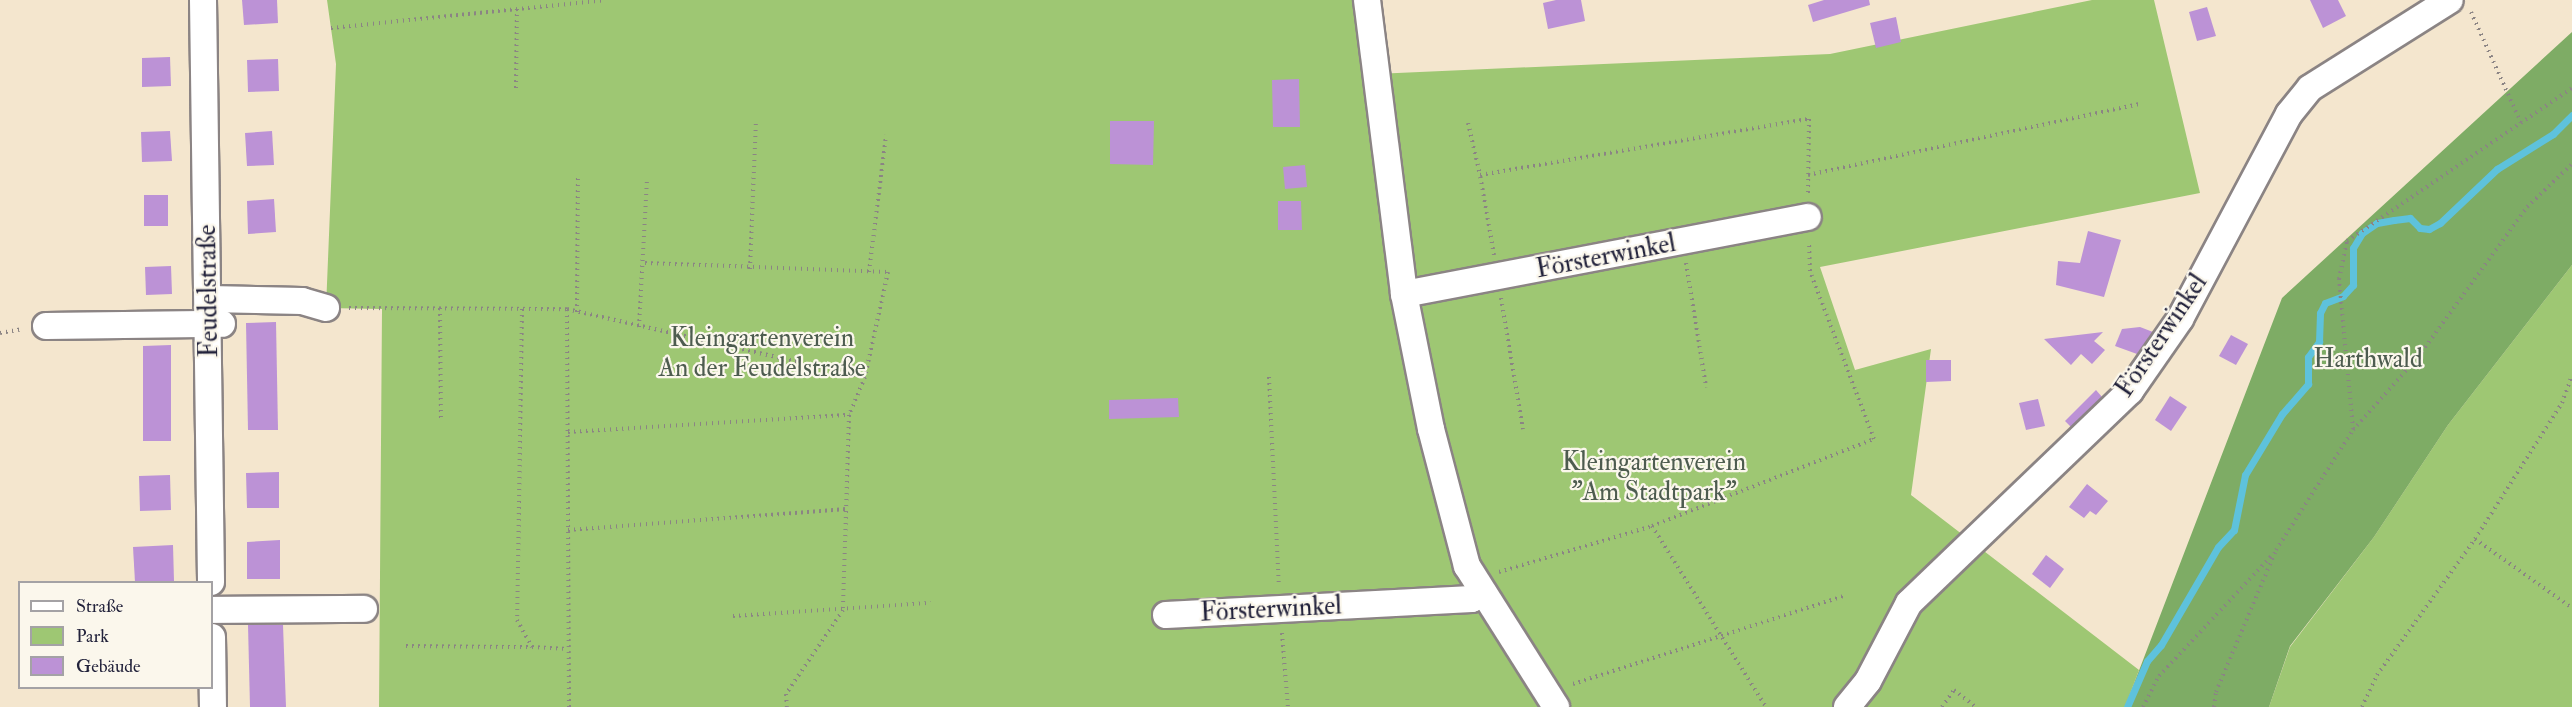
<!DOCTYPE html>
<meta charset="utf-8">
<style>
body{margin:0}
#map{position:relative;width:2572px;height:707px;overflow:hidden;background:#f4e6ce;font-family:"IM FELL Double Pica",serif}
div>[style]{position:absolute}
[style*='--x']{left:calc(var(--x)*1px);top:calc(var(--y)*1px);width:calc(var(--w)*1px);rotate:calc(var(--a)*1deg)}
.green>*{inset:0;background:#9ec773}
.forest>*{inset:0;background:#7eac65}
.stream>*{height:7px;margin:-3.5px;padding:0 3.5px;transform-origin:3.5px;border-radius:3.5px;background:#5ec2dc}
.building>*{inset:0;background:#bc92d6}
.path>*{height:4px;margin-top:-2px;transform-origin:0;background:repeating-linear-gradient(90deg,#8b8484 0 1.5px,transparent 0 6px)}
.roads{filter:drop-shadow(2px 0 #8b8484) drop-shadow(-2px 0 #8b8484) drop-shadow(0 2px #8b8484) drop-shadow(0 -2px #8b8484)}
.minor>*{height:26px;margin:-13px;padding:0 13px;transform-origin:13px;border-radius:13px;background:#fff}
span{translate:-50% -50%;white-space:nowrap;text-align:center;line-height:1.15;-webkit-text-stroke:4.5px #fbf7ec;paint-order:stroke}
.street-label{font-size:26px;color:#22223b}
.park-label{font-size:26px;color:#4d5c4f}
.legend{position:absolute;left:18px;top:581px;width:195px;height:108px;box-sizing:border-box;background:#fbf7ec;border:2px solid #a4a2a5;margin:0;padding:8px 10px;list-style:none;font-size:18px;color:#22223b}
.legend li{display:flex;align-items:center;gap:12px;height:30px}
.legend b{width:30px;border:2px solid #a4a2a5}
</style>
<div id="map">
<div class="green">
<i style="clip-path:polygon(327px 0,1367px 0,1375px 74px,1830px 54px,2092px 0,2154px 0,2200px 193px,1820px 267px,1855px 370px,1931px 349px,1911px 495px,2139px 670px,2125px 707px,379px 707px,382px 309px,326px 308px,336px 64px)"></i>
<i style="clip-path:polygon(2572px 265px,2572px 707px,2269px 707px,2290px 647px,2374px 537px,2448px 425px)"></i>
</div>
<div class="forest">
<i style="clip-path:polygon(2572px 32px,2572px 265px,2448px 425px,2374px 537px,2290px 646px,2269px 707px,2125px 707px,2282px 298px)"></i>
</div>
<div class="stream">
<i style="--x:2127;--y:707;--w:50;--a:-66.5"></i>
<i style="--x:2147;--y:661;--w:21;--a:-49"></i>
<i style="--x:2161;--y:645;--w:113;--a:-59.8"></i>
<i style="--x:2218;--y:547;--w:23;--a:-47"></i>
<i style="--x:2234;--y:530;--w:56;--a:-78.7"></i>
<i style="--x:2245;--y:475;--w:71;--a:-58.8"></i>
<i style="--x:2282;--y:414;--w:40;--a:-49"></i>
<i style="--x:2308;--y:384;--w:27;--a:-90"></i>
<i style="--x:2308;--y:357;--w:19;--a:-54"></i>
<i style="--x:2319;--y:342;--w:29;--a:-88"></i>
<i style="--x:2320;--y:313;--w:11;--a:-63"></i>
<i style="--x:2325;--y:303;--w:19;--a:-21"></i>
<i style="--x:2343;--y:296;--w:15;--a:-48"></i>
<i style="--x:2353;--y:285;--w:37;--a:-90"></i>
<i style="--x:2353;--y:248;--w:17;--a:-59"></i>
<i style="--x:2362;--y:233;--w:18;--a:-34"></i>
<i style="--x:2377;--y:223;--w:17;--a:-10"></i>
<i style="--x:2394;--y:220;--w:16;--a:-7"></i>
<i style="--x:2410;--y:218;--w:14;--a:45"></i>
<i style="--x:2420;--y:228;--w:9;--a:6"></i>
<i style="--x:2429;--y:229;--w:13;--a:-29"></i>
<i style="--x:2440;--y:223;--w:79;--a:-43.5"></i>
<i style="--x:2497;--y:169;--w:66;--a:-32"></i>
<i style="--x:2553;--y:134;--w:27;--a:-45"></i>
</div>
<div class="building">
<i style="clip-path:polygon(242px 0,277px 0,278px 23px,244px 25px)"></i>
<i style="clip-path:polygon(1556px 0,1581px 0,1585px 21px,1548px 29px,1543px 3px)"></i>
<i style="clip-path:polygon(1824px 0,1869px 0,1870px 5px,1813px 22px,1808px 5px)"></i>
<i style="clip-path:polygon(2310px 0,2338px 0,2346px 16px,2323px 28px)"></i>
<i style="clip-path:polygon(2207px 7px,2216px 36px,2197px 41px,2189px 12px)"></i>
<i style="clip-path:polygon(1896px 17px,1901px 42px,1876px 48px,1870px 23px)"></i>
<i style="clip-path:polygon(170px 57px,171px 86px,142px 87px,142px 58px)"></i>
<i style="clip-path:polygon(278px 59px,279px 91px,248px 92px,247px 60px)"></i>
<i style="clip-path:polygon(1299px 79px,1300px 127px,1273px 127px,1272px 80px)"></i>
<i style="clip-path:polygon(1110px 121px,1154px 121px,1153px 165px,1110px 164px)"></i>
<i style="clip-path:polygon(170px 131px,172px 161px,142px 162px,141px 132px)"></i>
<i style="clip-path:polygon(272px 131px,274px 165px,247px 166px,245px 133px)"></i>
<i style="clip-path:polygon(1305px 165px,1307px 187px,1285px 189px,1283px 167px)"></i>
<i style="clip-path:polygon(144px 195px,168px 195px,168px 226px,144px 226px)"></i>
<i style="clip-path:polygon(274px 199px,276px 232px,248px 234px,247px 201px)"></i>
<i style="clip-path:polygon(1278px 201px,1301px 201px,1302px 230px,1278px 230px)"></i>
<i style="clip-path:polygon(2088px 231px,2121px 240px,2104px 297px,2056px 285px,2058px 261px,2080px 263px)"></i>
<i style="clip-path:polygon(171px 266px,172px 294px,146px 295px,145px 267px)"></i>
<i style="clip-path:polygon(276px 322px,278px 430px,248px 430px,246px 323px)"></i>
<i style="clip-path:polygon(2140px 327px,2153px 332px,2137px 354px,2115px 346px,2122px 329px)"></i>
<i style="clip-path:polygon(2103px 332px,2094px 341px,2105px 350px,2092px 364px,2081px 354px,2071px 365px,2044px 339px)"></i>
<i style="clip-path:polygon(2231px 335px,2248px 344px,2236px 365px,2219px 356px)"></i>
<i style="clip-path:polygon(171px 345px,171px 441px,143px 441px,143px 346px)"></i>
<i style="clip-path:polygon(1926px 360px,1951px 360px,1951px 381px,1926px 382px)"></i>
<i style="clip-path:polygon(2096px 390px,2102px 397px,2071px 427px,2065px 421px)"></i>
<i style="clip-path:polygon(2170px 396px,2187px 407px,2171px 431px,2155px 420px)"></i>
<i style="clip-path:polygon(1178px 398px,1179px 417px,1109px 419px,1109px 400px)"></i>
<i style="clip-path:polygon(2038px 399px,2045px 426px,2026px 430px,2019px 403px)"></i>
<i style="clip-path:polygon(279px 472px,279px 508px,247px 508px,246px 473px)"></i>
<i style="clip-path:polygon(170px 475px,171px 510px,140px 511px,139px 476px)"></i>
<i style="clip-path:polygon(2087px 484px,2108px 501px,2096px 515px,2090px 511px,2084px 518px,2069px 507px)"></i>
<i style="clip-path:polygon(280px 540px,280px 579px,247px 579px,247px 542px)"></i>
<i style="clip-path:polygon(173px 545px,174px 581px,135px 582px,133px 547px)"></i>
<i style="clip-path:polygon(2046px 555px,2064px 569px,2050px 588px,2032px 574px)"></i>
<i style="clip-path:polygon(248px 625px,283px 625px,286px 707px,250px 707px)"></i>
</div>
<div class="path">
<i style="--x:2471;--y:12;--w:124;--a:65.7"></i>
<i style="--x:331;--y:28;--w:275;--a:-5.8"></i>
<i style="--x:516;--y:88;--w:79;--a:-89.3"></i>
<i style="--x:1468;--y:123;--w:53;--a:77"></i>
<i style="--x:1808;--y:175;--w:340;--a:-12.1"></i>
<i style="--x:1494;--y:255;--w:81;--a:-99.9"></i>
<i style="--x:1480;--y:175;--w:334;--a:-9.7"></i>
<i style="--x:1809;--y:119;--w:76;--a:90.8"></i>
<i style="--x:645;--y:263;--w:243;--a:2.1"></i>
<i style="--x:888;--y:272;--w:107;--a:102.4"></i>
<i style="--x:1686;--y:263;--w:126;--a:80.8"></i>
<i style="--x:750;--y:269;--w:148;--a:-87.7"></i>
<i style="--x:869;--y:272;--w:138;--a:-82.9"></i>
<i style="--x:1501;--y:298;--w:133;--a:80.5"></i>
<i style="--x:349;--y:308;--w:218;--a:0.3"></i>
<i style="--x:440;--y:308;--w:110;--a:89.5"></i>
<i style="--x:522;--y:309;--w:311;--a:90.9"></i>
<i style="--x:517;--y:620;--w:31;--a:61"></i>
<i style="--x:532;--y:647;--w:36;--a:3"></i>
<i style="--x:577;--y:312;--w:137;--a:-89.6"></i>
<i style="--x:639;--y:327;--w:147;--a:-86.9"></i>
<i style="--x:0;--y:333;--w:23;--a:-10"></i>
<i style="--x:1269;--y:377;--w:210;--a:87.3"></i>
<i style="--x:2353;--y:429;--w:151;--a:-95.3"></i>
<i style="--x:2339;--y:279;--w:39;--a:-78"></i>
<i style="--x:2347;--y:241;--w:272;--a:-34.2"></i>
<i style="--x:568;--y:432;--w:282;--a:-3.5"></i>
<i style="--x:1652;--y:526;--w:214;--a:57.8"></i>
<i style="--x:568;--y:530;--w:279;--a:-4.3"></i>
<i style="--x:2475;--y:539;--w:119;--a:35.4"></i>
<i style="--x:1499;--y:572;--w:160;--a:-16.7"></i>
<i style="--x:1652;--y:526;--w:238;--a:-21.4"></i>
<i style="--x:1874;--y:439;--w:180;--a:-110.9"></i>
<i style="--x:1810;--y:271;--w:29;--a:-92"></i>
<i style="--x:733;--y:616;--w:198;--a:-3.8"></i>
<i style="--x:1282;--y:633;--w:74;--a:85.4"></i>
<i style="--x:406;--y:646;--w:126;--a:0.5"></i>
<i style="--x:1573;--y:684;--w:285;--a:-18"></i>
<i style="--x:569;--y:707;--w:398;--a:-90.3"></i>
<i style="--x:567;--y:309;--w:306;--a:12.9"></i>
<i style="--x:865;--y:377;--w:41;--a:112.8"></i>
<i style="--x:849;--y:415;--w:195;--a:91.8"></i>
<i style="--x:843;--y:610;--w:102;--a:124.2"></i>
<i style="--x:786;--y:694;--w:13;--a:86"></i>
<i style="--x:1942;--y:707;--w:21;--a:-55"></i>
<i style="--x:1954;--y:690;--w:28;--a:38"></i>
<i style="--x:2143;--y:707;--w:35;--a:-63"></i>
<i style="--x:2159;--y:676;--w:168;--a:-46.9"></i>
<i style="--x:2214;--y:707;--w:15;--a:-82"></i>
<i style="--x:2216;--y:692;--w:154;--a:-67.1"></i>
<i style="--x:2276;--y:550;--w:143;--a:-57.3"></i>
<i style="--x:2353;--y:430;--w:98;--a:-48.3"></i>
<i style="--x:2418;--y:357;--w:185;--a:-54"></i>
<i style="--x:2527;--y:207;--w:62;--a:-43.7"></i>
<i style="--x:2362;--y:707;--w:35;--a:-65"></i>
<i style="--x:2377;--y:675;--w:168;--a:-54.2"></i>
<i style="--x:2475;--y:539;--w:161;--a:-57.4"></i>
<i style="--x:2562;--y:403;--w:29;--a:-70"></i>
</div>
<div class="roads">
<div class="minor">
<i style="--x:203;--y:0;--w:582;--a:89.21"></i>
<i style="--x:1367;--y:0;--w:296;--a:82.8"></i>
<i style="--x:1404;--y:294;--w:138;--a:78.7"></i>
<i style="--x:1431;--y:429;--w:142;--a:75.3"></i>
<i style="--x:1467;--y:566;--w:167;--a:57.7"></i>
<i style="--x:1404;--y:294;--w:411;--a:-10.8"></i>
<i style="--x:210;--y:299;--w:92;--a:1.2"></i>
<i style="--x:302;--y:301;--w:25;--a:16"></i>
<i style="--x:46;--y:326;--w:176;--a:-0.7"></i>
<i style="--x:212;--y:610;--w:152;--a:-0.4"></i>
<i style="--x:1166;--y:615;--w:306;--a:-3"></i>
<i style="--x:1472;--y:599;--w:13;--a:-27"></i>
<i style="--x:212;--y:637;--w:70;--a:89.2"></i>
<i style="--x:1847;--y:707;--w:33;--a:-51"></i>
<i style="--x:1868;--y:681;--w:88;--a:-62.3"></i>
<i style="--x:1909;--y:603;--w:306;--a:-43.8"></i>
<i style="--x:2130;--y:391;--w:88;--a:-55.2"></i>
<i style="--x:2180;--y:319;--w:232;--a:-62"></i>
<i style="--x:2289;--y:114;--w:33;--a:-51"></i>
<i style="--x:2310;--y:88;--w:165;--a:-32.2"></i>
</div>
</div>
<div class="street-label">
<span style="left:1606px;top:257px;rotate:-11deg">Försterwinkel</span>
<span style="left:209px;top:291px;rotate:-91deg">Feudelstraße</span>
<span style="left:2162px;top:336px;rotate:-56deg">Försterwinkel</span>
<span style="left:1271px;top:610px;rotate:-3deg">Försterwinkel</span>
</div>
<div class="park-label">
<span style="left:762px;top:354px">Kleingartenverein<br>An der Feudelstraße</span>
<span style="left:2368px;top:360px">Harthwald</span>
<span style="left:1654px;top:478px">Kleingartenverein<br>"Am Stadtpark"</span>
</div>
<ul class="legend">
<li><b style="height:8px;background:#fff"></b>Straße</li>
<li><b style="height:16px;background:#9ec773"></b>Park</li>
<li><b style="height:16px;background:#bc92d6"></b>Gebäude</li>
</ul>
</div>
